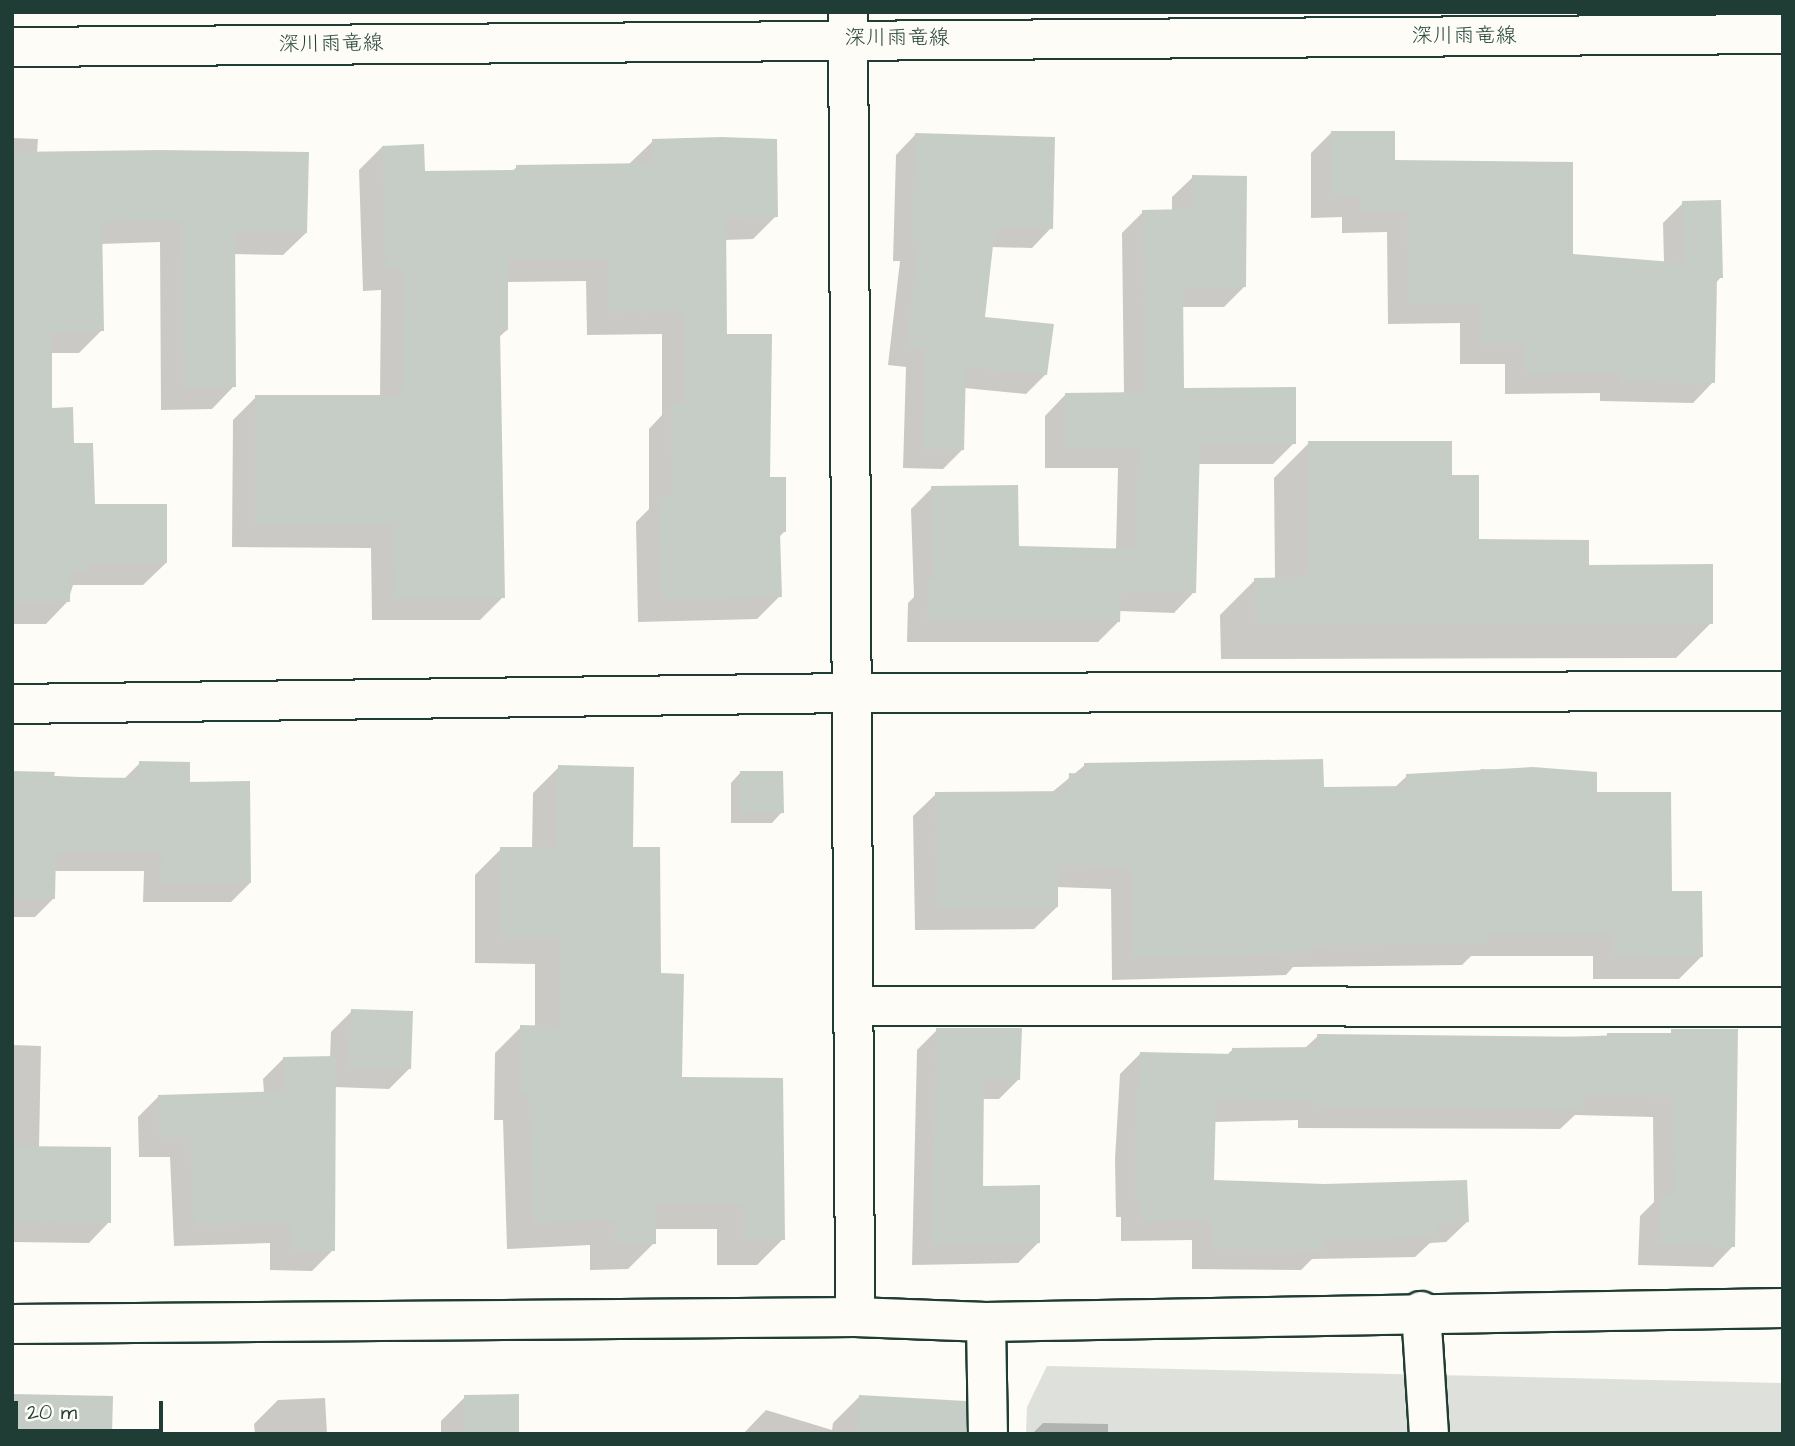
<!DOCTYPE html>
<meta charset="utf-8">
<style>
body{margin:0}
#map{position:relative;width:1795px;height:1446px;overflow:hidden;background:#fdfcf7;font-family:"Architects Daughter","Klee One",sans-serif}
div>[style]{position:absolute}
[style*='--x']{left:calc(var(--x)*1px);top:calc(var(--y)*1px);width:calc(var(--w)*1px);rotate:calc(var(--a)*1deg)}
.green>*{inset:0;background:#dde0db}
.shadow>*{inset:0;background:#0003}
.building>*{inset:0;background:#c6cdc7}
.roads{filter:drop-shadow(2px 0 #1f3d34) drop-shadow(-2px 0 #1f3d34) drop-shadow(0 2px #1f3d34) drop-shadow(0 -2px #1f3d34)}
.street>*{height:38px;margin:-19px;padding:0 19px;transform-origin:19px;border-radius:19px;background:#fdfcf7}
.secondary>*{height:38px;margin:-19px;padding:0 19px;transform-origin:19px;border-radius:19px;background:#fdfcf7}
.primary>*{height:38px;margin:-19px;padding:0 19px;transform-origin:19px;border-radius:19px;background:#fdfcf7}
span{translate:-50% -50%;white-space:nowrap;text-align:center;line-height:1.15;-webkit-text-stroke:7px #fdfcf7;paint-order:stroke}
.street-label{font-size:21px;color:#1f3d34}
.frame{position:absolute;inset:0;border:14px solid #1f3d34;pointer-events:none}
.scale{position:absolute;left:14px;top:1401px;width:149px;height:32px;box-sizing:border-box;border:4px solid #1f3d34;border-top:0;padding-left:9px;font-size:21px;line-height:24px;white-space:nowrap;color:#1f3d34;-webkit-text-stroke:5px #fdfcf7;paint-order:stroke}
</style>
<div id="map">
<div class="green">
<i style="clip-path:polygon(1047px 1366px,1783px 1383px,1783px 1434px,1026px 1434px,1027px 1407px)"></i>
</div>
<div class="shadow">
<i style="clip-path:polygon(1331px 133px,1571px 255px,1664px 263px,1663px 223px,1683px 203px,1721px 277px,1715px 284px,1713px 382px,1693px 403px,1600px 401px,1600px 393px,1505px 394px,1505px 364px,1460px 364px,1460px 323px,1388px 324px,1387px 232px,1342px 233px,1342px 217px,1311px 218px,1311px 153px)"></i>
<i style="clip-path:polygon(915px 135px,1051px 228px,1032px 248px,991px 247px,983px 318px,1046px 374px,1026px 394px,964px 388px,962px 450px,943px 469px,903px 468px,906px 367px,888px 365px,900px 261px,893px 261px,896px 155px)"></i>
<i style="clip-path:polygon(12px 138px,38px 139px,37px 153px,306px 233px,283px 255px,233px 254px,234px 386px,212px 409px,161px 410px,160px 242px,100px 244px,102px 330px,79px 353px,50px 353px,51px 409px,72px 445px,93px 505px,166px 563px,143px 585px,73px 585px,68px 601px,46px 624px,12px 624px)"></i>
<i style="clip-path:polygon(653px 141px,776px 216px,753px 239px,725px 240px,725px 335px,785px 531px,779px 537px,780px 596px,757px 619px,638px 622px,636px 522px,649px 509px,649px 429px,662px 415px,662px 334px,587px 335px,586px 281px,506px 282px,507px 330px,498px 338px,503px 597px,480px 620px,372px 620px,371px 548px,232px 547px,233px 420px,256px 397px,380px 397px,381px 290px,363px 291px,359px 170px,382px 147px,423px 172px,511px 172px,517px 167px,629px 164px)"></i>
<i style="clip-path:polygon(1193px 177px,1244px 287px,1224px 307px,1181px 307px,1182px 390px,1294px 443px,1273px 464px,1198px 464px,1194px 592px,1174px 613px,1119px 611px,1118px 622px,1098px 642px,907px 642px,908px 603px,914px 597px,911px 509px,932px 488px,1018px 548px,1116px 550px,1118px 468px,1045px 468px,1045px 416px,1065px 395px,1124px 394px,1122px 233px,1143px 212px,1172px 211px,1172px 197px)"></i>
<i style="clip-path:polygon(1309px 443px,1450px 477px,1477px 541px,1587px 566px,1711px 623px,1676px 658px,1221px 659px,1220px 615px,1255px 580px,1275px 579px,1274px 478px)"></i>
<i style="clip-path:polygon(140px 763px,250px 883px,231px 902px,143px 902px,144px 871px,54px 871px,54px 898px,35px 917px,12px 917px,12px 774px,124px 779px)"></i>
<i style="clip-path:polygon(1085px 765px,1322px 788px,1394px 788px,1407px 776px,1475px 775px,1481px 769px,1596px 774px,1595px 793px,1670px 893px,1701px 957px,1679px 979px,1593px 979px,1593px 956px,1471px 956px,1462px 965px,1293px 967px,1286px 975px,1112px 980px,1111px 889px,1056px 887px,1057px 907px,1034px 929px,915px 930px,913px 816px,936px 794px,1051px 793px)"></i>
<i style="clip-path:polygon(559px 767px,631px 849px,681px 1078px,783px 1239px,757px 1265px,717px 1265px,717px 1229px,654px 1229px,654px 1243px,628px 1269px,590px 1270px,590px 1245px,507px 1249px,503px 1120px,494px 1120px,495px 1053px,521px 1027px,535px 1027px,535px 964px,475px 963px,475px 875px,501px 849px,532px 849px,533px 793px)"></i>
<i style="clip-path:polygon(741px 772px,782px 812px,772px 823px,731px 823px,731px 783px)"></i>
<i style="clip-path:polygon(352px 1011px,410px 1068px,389px 1089px,334px 1087px,333px 1250px,312px 1271px,270px 1270px,270px 1243px,174px 1246px,170px 1157px,139px 1157px,138px 1117px,158px 1097px,264px 1093px,263px 1079px,284px 1058px,330px 1058px,331px 1032px)"></i>
<i style="clip-path:polygon(937px 1030px,1019px 1079px,999px 1099px,982px 1099px,981px 1188px,1038px 1243px,1018px 1263px,912px 1265px,917px 1050px)"></i>
<i style="clip-path:polygon(1736px 1031px,1733px 1246px,1713px 1267px,1638px 1265px,1640px 1216px,1654px 1202px,1653px 1117px,1575px 1115px,1560px 1129px,1298px 1128px,1298px 1120px,1214px 1122px,1212px 1182px,1467px 1222px,1446px 1242px,1430px 1243px,1415px 1257px,1312px 1259px,1301px 1270px,1192px 1269px,1192px 1240px,1121px 1241px,1121px 1217px,1116px 1217px,1115px 1159px,1120px 1074px,1141px 1053px,1226px 1056px,1233px 1049px,1305px 1048px,1318px 1036px,1485px 1040px)"></i>
<i style="clip-path:polygon(12px 1045px,41px 1046px,39px 1148px,109px 1222px,89px 1243px,12px 1242px)"></i>
<i style="clip-path:polygon(465px 1397px,517px 1434px,441px 1434px,441px 1421px)"></i>
<i style="clip-path:polygon(859px 1397px,954px 1434px,743px 1434px,766px 1410px,832px 1430px,833px 1423px)"></i>
<i style="clip-path:polygon(325px 1398px,327px 1434px,255px 1434px,254px 1424px,278px 1400px)"></i>
<i style="clip-path:polygon(1043px 1423px,1108px 1424px,1108px 1434px,1032px 1434px)"></i>
</div>
<div class="building">
<i style="clip-path:polygon(1331px 131px,1395px 131px,1395px 160px,1573px 162px,1573px 254px,1685px 263px,1682px 201px,1721px 200px,1723px 278px,1717px 278px,1715px 383px,1620px 382px,1620px 373px,1525px 374px,1524px 345px,1480px 345px,1480px 303px,1408px 304px,1407px 212px,1361px 213px,1362px 197px,1331px 198px)"></i>
<i style="clip-path:polygon(915px 133px,1055px 137px,1053px 229px,995px 228px,985px 317px,1054px 324px,1047px 375px,966px 367px,964px 450px,922px 449px,925px 348px,907px 346px,918px 242px,912px 242px)"></i>
<i style="clip-path:polygon(721px 137px,777px 139px,778px 217px,726px 218px,727px 334px,772px 334px,770px 477px,786px 477px,786px 532px,780px 532px,782px 597px,661px 600px,658px 497px,672px 497px,671px 404px,684px 404px,685px 312px,609px 313px,609px 259px,508px 260px,508px 330px,500px 330px,505px 598px,394px 598px,393px 525px,255px 525px,255px 395px,402px 395px,404px 268px,386px 268px,382px 146px,424px 144px,425px 171px,516px 170px,516px 165px,653px 163px,652px 139px)"></i>
<i style="clip-path:polygon(160px 150px,309px 152px,307px 233px,235px 231px,236px 387px,183px 388px,182px 221px,102px 222px,104px 331px,52px 332px,52px 408px,73px 407px,74px 443px,93px 443px,95px 504px,167px 504px,167px 563px,89px 563px,89px 571px,70px 571px,70px 602px,12px 602px,12px 152px)"></i>
<i style="clip-path:polygon(1192px 175px,1247px 176px,1246px 287px,1183px 287px,1184px 388px,1296px 387px,1296px 444px,1200px 444px,1196px 593px,1121px 591px,1120px 622px,927px 622px,928px 580px,934px 580px,931px 486px,1018px 485px,1019px 546px,1136px 549px,1138px 448px,1065px 448px,1065px 393px,1145px 392px,1142px 210px,1192px 209px)"></i>
<i style="clip-path:polygon(1308px 441px,1452px 441px,1452px 475px,1479px 475px,1479px 539px,1589px 540px,1589px 565px,1713px 564px,1713px 624px,1255px 624px,1254px 578px,1310px 577px)"></i>
<i style="clip-path:polygon(1323px 759px,1324px 787px,1406px 786px,1406px 774px,1533px 767px,1597px 772px,1597px 792px,1671px 792px,1672px 891px,1702px 891px,1703px 957px,1614px 958px,1614px 934px,1486px 934px,1486px 943px,1310px 946px,1310px 953px,1133px 958px,1132px 867px,1058px 865px,1058px 907px,936px 909px,935px 792px,1068px 791px,1069px 773px,1084px 774px,1084px 763px)"></i>
<i style="clip-path:polygon(139px 761px,190px 762px,190px 782px,250px 781px,251px 883px,161px 884px,162px 853px,56px 852px,55px 899px,12px 898px,12px 771px,55px 772px,54px 777px,139px 778px)"></i>
<i style="clip-path:polygon(558px 765px,634px 767px,633px 847px,660px 847px,661px 973px,684px 974px,682px 1077px,783px 1078px,785px 1240px,743px 1240px,743px 1204px,656px 1204px,656px 1244px,615px 1244px,615px 1220px,533px 1223px,529px 1094px,520px 1094px,520px 1025px,561px 1026px,561px 938px,500px 938px,500px 847px,557px 847px)"></i>
<i style="clip-path:polygon(740px 771px,783px 771px,784px 813px,740px 814px)"></i>
<i style="clip-path:polygon(351px 1009px,413px 1011px,411px 1069px,349px 1067px)"></i>
<i style="clip-path:polygon(936px 1028px,1022px 1028px,1020px 1080px,984px 1079px,983px 1186px,1040px 1185px,1040px 1243px,932px 1245px)"></i>
<i style="clip-path:polygon(1671px 1029px,1738px 1029px,1735px 1247px,1658px 1245px,1660px 1194px,1674px 1194px,1673px 1097px,1582px 1095px,1583px 1110px,1318px 1108px,1317px 1101px,1216px 1102px,1214px 1180px,1324px 1184px,1467px 1180px,1469px 1222px,1437px 1223px,1438px 1237px,1324px 1240px,1324px 1250px,1212px 1249px,1212px 1220px,1141px 1222px,1141px 1197px,1135px 1197px,1135px 1137px,1140px 1052px,1232px 1054px,1232px 1048px,1317px 1047px,1317px 1034px,1607px 1037px,1607px 1033px,1671px 1033px)"></i>
<i style="clip-path:polygon(336px 1056px,335px 1251px,290px 1250px,290px 1223px,194px 1226px,190px 1137px,159px 1138px,158px 1095px,284px 1091px,283px 1057px)"></i>
<i style="clip-path:polygon(12px 1146px,111px 1147px,111px 1223px,12px 1222px)"></i>
<i style="clip-path:polygon(12px 1394px,113px 1396px,112px 1434px,12px 1434px)"></i>
<i style="clip-path:polygon(519px 1394px,519px 1434px,465px 1434px,464px 1395px)"></i>
<i style="clip-path:polygon(859px 1395px,966px 1401px,966px 1434px,857px 1434px)"></i>
</div>
<div class="roads">
<div class="street">
<i style="--x:854;--y:1006;--w:929;--a:0.06"></i>
<i style="--x:1421;--y:1311;--w:123;--a:86.3"></i>
<i style="--x:986;--y:1322;--w:112;--a:89"></i>
</div>
<div class="secondary">
<i style="--x:848;--y:12;--w:1305;--a:89.69"></i>
<i style="--x:12;--y:704;--w:840;--a:-0.75"></i>
<i style="--x:852;--y:693;--w:931;--a:-0.12"></i>
<i style="--x:12;--y:1324;--w:843;--a:-0.48"></i>
<i style="--x:855;--y:1317;--w:131;--a:2.2"></i>
<i style="--x:986;--y:1322;--w:797;--a:-1.01"></i>
</div>
<div class="primary">
<i style="--x:12;--y:47;--w:1771;--a:-0.42"></i>
</div>
</div>
<div class="street-label">
<span style="left:1464px;top:36px">深川雨竜線</span>
<span style="left:897px;top:38px">深川雨竜線</span>
<span style="left:331px;top:44px;rotate:-1deg">深川雨竜線</span>
</div>
<div class="frame"></div>
<div class="scale">20 m</div>
</div>
